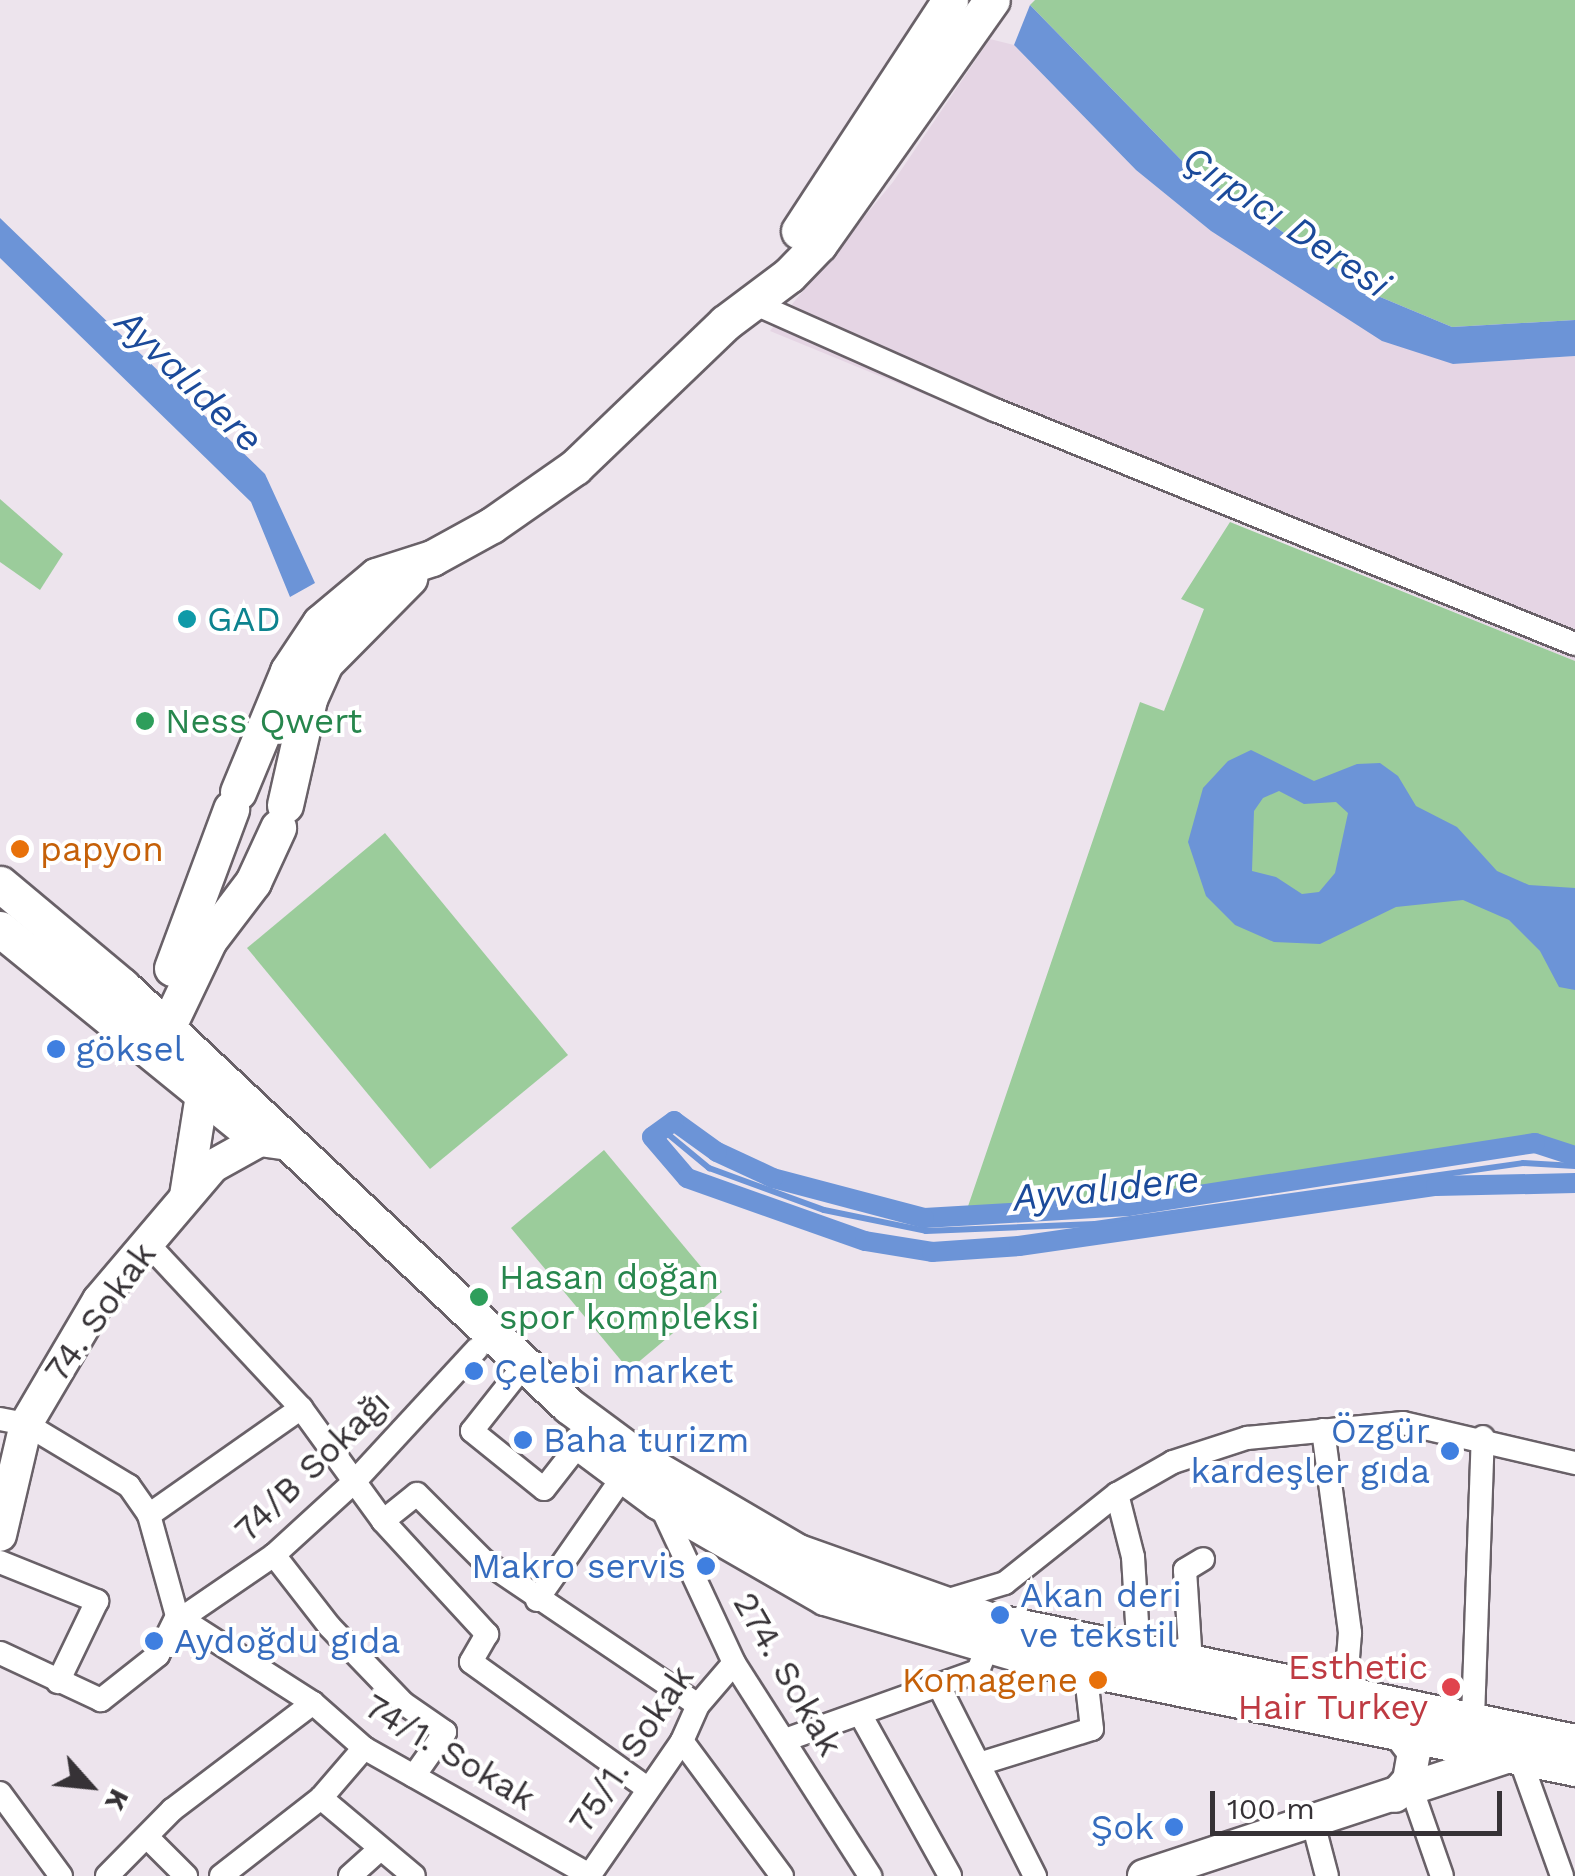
<!DOCTYPE html>
<meta charset="utf-8">
<style>
body{margin:0}
#map{position:relative;width:1575px;height:1876px;overflow:hidden;background:#ede4ed;font-family:"Work Sans",sans-serif}
div>[style]{position:absolute}
[style*='--x']{left:calc(var(--x)*1px);top:calc(var(--y)*1px);width:calc(var(--w)*1px);rotate:calc(var(--a)*1deg)}
.built>*{inset:0;background:#e5d5e4}
.green>*{inset:0;background:#9bcc9b}
.water>*{inset:0;background:#6c94d7}
.stream>*{height:6px;margin:-3px;padding:0 3px;transform-origin:3px;border-radius:3px;background:#6c94d7}
.canal>*{height:20px;margin:-10px;padding:0 10px;transform-origin:10px;border-radius:10px;background:#6c94d7}
.roads{filter:drop-shadow(2px 0 #696168) drop-shadow(-2px 0 #696168) drop-shadow(0 2px #696168) drop-shadow(0 -2px #696168)}
.street>*{height:22px;margin:-11px;padding:0 11px;transform-origin:11px;border-radius:11px;background:#fff}
.secondary>*{height:32px;margin:-16px;padding:0 16px;transform-origin:16px;border-radius:16px;background:#fff}
.primary>*{height:35px;margin:-17.5px;padding:0 17.5px;transform-origin:17.5px;border-radius:17.5px;background:#fff}
.dots>*{width:28px;height:28px;translate:-50% -50%;box-sizing:border-box;border:5px solid #fff;border-radius:50%}
span{translate:-50% -50%;white-space:nowrap;text-align:center;line-height:1.15;-webkit-text-stroke:8px #fff;paint-order:stroke}
.culture-label{font-size:35px;color:#0d838f}
.left{translate:0 -50%;text-align:left}
.leisure-label{font-size:35px;color:#27864d}
.food-label{font-size:35px;color:#c56008}
.right{translate:-100% -50%;text-align:right}
.shop-label{font-size:35px;color:#366cbe}
.street-label{font-size:35px;color:#363236}
.health-label{font-size:35px;color:#be3a42}
.water-label{font-size:38px;color:#1b4a9a;font-style:italic}
.north{position:absolute;left:40px;top:1736px;width:100px;height:100px;-webkit-text-stroke:8px #fff;paint-order:stroke;rotate:117deg;font-size:28px;font-weight:700;line-height:40px;text-align:center;color:#363236}
.north::after{content:'';display:block;margin:auto;width:35px;height:45px;background:#363236;clip-path:polygon(50% 0,100% 100%,50% 72%,0 100%)}
.scale{position:absolute;left:1210px;top:1791px;width:292px;height:45px;box-sizing:border-box;border:5px solid #363236;border-top:0;padding-left:12px;font-size:30px;line-height:35px;white-space:nowrap;color:#363236;-webkit-text-stroke:8px #fff;paint-order:stroke}
</style>
<div id="map">
<div class="built">
<i style="clip-path:polygon(990px 39px,1014px 45px,1136px 170px,1211px 231px,1453px 364px,1575px 356px,1575px 661px,770px 331px,893px 182px)"></i>
</div>
<div class="green">
<i style="clip-path:polygon(1035px 0,1575px 0,1575px 320px,1452px 327px,1373px 294px,1188px 167px,1030px 5px)"></i>
<i style="clip-path:polygon(0 499px,63px 554px,40px 590px,0 562px)"></i>
<i style="clip-path:polygon(1230px 522px,1575px 661px,1575px 1156px,1535px 1143px,1128px 1206px,964px 1218px,1140px 702px,1164px 711px,1204px 609px,1181px 599px)"></i>
<i style="clip-path:polygon(385px 833px,568px 1055px,430px 1169px,247px 948px)"></i>
<i style="clip-path:polygon(604px 1150px,722px 1292px,629px 1370px,511px 1228px)"></i>
</div>
<div class="water">
<i style="clip-path:polygon(1030px 5px,1188px 167px,1373px 294px,1452px 327px,1575px 320px,1575px 356px,1453px 364px,1382px 341px,1211px 231px,1136px 170px,1014px 45px)"></i>
<i style="clip-path:polygon(0 218px,265px 474px,315px 583px,290px 597px,251px 502px,0 258px)"></i>
<i style="clip-path:polygon(evenodd,1251px 750px,1314px 781px,1357px 764px,1380px 763px,1398px 776px,1416px 806px,1457px 827px,1497px 871px,1529px 885px,1575px 888px,1575px 990px,1559px 987px,1540px 951px,1509px 920px,1463px 900px,1396px 907px,1320px 944px,1274px 942px,1235px 925px,1206px 896px,1188px 842px,1203px 788px,1228px 761px,1251px 750px,1279px 791px,1304px 804px,1336px 802px,1348px 813px,1335px 873px,1319px 892px,1302px 894px,1276px 877px,1252px 871px,1254px 811px,1263px 798px,1279px 791px)"></i>
</div>
<div class="stream">
<i style="--x:663;--y:1130;--w:60;--a:39.6"></i>
<i style="--x:709;--y:1168;--w:122;--a:20.1"></i>
<i style="--x:824;--y:1210;--w:104;--a:11.6"></i>
<i style="--x:926;--y:1231;--w:169;--a:-2.4"></i>
<i style="--x:1095;--y:1224;--w:432;--a:-8.1"></i>
<i style="--x:1523;--y:1163;--w:52;--a:3.3"></i>
</div>
<div class="canal">
<i style="--x:1575;--y:1156;--w:42;--a:-162"></i>
<i style="--x:1535;--y:1143;--w:412;--a:171.2"></i>
<i style="--x:1128;--y:1206;--w:204;--a:176.6"></i>
<i style="--x:924;--y:1218;--w:156;--a:-165.2"></i>
<i style="--x:773;--y:1178;--w:62;--a:-155.1"></i>
<i style="--x:717;--y:1152;--w:53;--a:-144.2"></i>
<i style="--x:674;--y:1121;--w:27;--a:144"></i>
<i style="--x:652;--y:1137;--w:54;--a:49.5"></i>
<i style="--x:687;--y:1178;--w:189;--a:19.5"></i>
<i style="--x:865;--y:1241;--w:68;--a:9.3"></i>
<i style="--x:932;--y:1252;--w:87;--a:-3.9"></i>
<i style="--x:1019;--y:1246;--w:421;--a:-8.2"></i>
<i style="--x:1436;--y:1186;--w:139;--a:-1.2"></i>
</div>
<div class="roads">
<div class="street">
<i style="--x:751;--y:302;--w:267;--a:23.9"></i>
<i style="--x:995;--y:410;--w:625;--a:21.97"></i>
<i style="--x:148;--y:1244;--w:224;--a:47"></i>
<i style="--x:301;--y:1408;--w:140;--a:54"></i>
<i style="--x:383;--y:1521;--w:154;--a:47.4"></i>
<i style="--x:487;--y:1634;--w:32;--a:120"></i>
<i style="--x:471;--y:1662;--w:216;--a:35.6"></i>
<i style="--x:513;--y:1379;--w:66;--a:128.3"></i>
<i style="--x:472;--y:1431;--w:92;--a:38.9"></i>
<i style="--x:544;--y:1489;--w:58;--a:-52"></i>
<i style="--x:0;--y:1419;--w:26;--a:11"></i>
<i style="--x:26;--y:1424;--w:120;--a:31"></i>
<i style="--x:129;--y:1486;--w:35;--a:55"></i>
<i style="--x:149;--y:1515;--w:105;--a:74.5"></i>
<i style="--x:177;--y:1616;--w:43;--a:116"></i>
<i style="--x:158;--y:1655;--w:73;--a:141.7"></i>
<i style="--x:101;--y:1700;--w:111;--a:-155"></i>
<i style="--x:1323;--y:1430;--w:205;--a:82.4"></i>
<i style="--x:1350;--y:1633;--w:62;--a:94.6"></i>
<i style="--x:1117;--y:1494;--w:65;--a:75.7"></i>
<i style="--x:1133;--y:1557;--w:97;--a:86.5"></i>
<i style="--x:660;--y:1504;--w:175;--a:65"></i>
<i style="--x:734;--y:1663;--w:253;--a:57.4"></i>
<i style="--x:149;--y:1515;--w:186;--a:-35.1"></i>
<i style="--x:383;--y:1521;--w:43;--a:-38.5"></i>
<i style="--x:417;--y:1494;--w:93;--a:45"></i>
<i style="--x:483;--y:1560;--w:259;--a:34"></i>
<i style="--x:274;--y:1555;--w:90;--a:52.2"></i>
<i style="--x:329;--y:1626;--w:107;--a:46.1"></i>
<i style="--x:403;--y:1703;--w:51;--a:34.6"></i>
<i style="--x:445;--y:1732;--w:54;--a:125.2"></i>
<i style="--x:0;--y:1562;--w:105;--a:21.9"></i>
<i style="--x:97;--y:1601;--w:90;--a:115.7"></i>
<i style="--x:537;--y:1600;--w:149;--a:-55.1"></i>
<i style="--x:942;--y:1602;--w:66;--a:-16.8"></i>
<i style="--x:1005;--y:1583;--w:143;--a:-38.5"></i>
<i style="--x:1117;--y:1494;--w:64;--a:-29.7"></i>
<i style="--x:1173;--y:1462;--w:78;--a:-18"></i>
<i style="--x:1247;--y:1438;--w:157;--a:-5.5"></i>
<i style="--x:1403;--y:1423;--w:177;--a:13.1"></i>
<i style="--x:177;--y:1616;--w:161;--a:32.6"></i>
<i style="--x:313;--y:1703;--w:68;--a:41.4"></i>
<i style="--x:364;--y:1748;--w:258;--a:29.4"></i>
<i style="--x:182;--y:1618;--w:112;--a:-34.4"></i>
<i style="--x:274;--y:1555;--w:111;--a:-42.4"></i>
<i style="--x:356;--y:1480;--w:178;--a:-47.3"></i>
<i style="--x:1191;--y:1663;--w:93;--a:-93.7"></i>
<i style="--x:1185;--y:1570;--w:21;--a:-31"></i>
<i style="--x:939;--y:1686;--w:213;--a:63.2"></i>
<i style="--x:860;--y:1714;--w:185;--a:60.9"></i>
<i style="--x:1473;--y:1718;--w:281;--a:-88"></i>
<i style="--x:785;--y:1740;--w:205;--a:-19.7"></i>
<i style="--x:978;--y:1671;--w:28;--a:-69"></i>
<i style="--x:682;--y:1741;--w:168;--a:53.5"></i>
<i style="--x:1518;--y:1753;--w:131;--a:70.3"></i>
<i style="--x:979;--y:1764;--w:118;--a:-17.2"></i>
<i style="--x:1092;--y:1729;--w:44;--a:-96.5"></i>
<i style="--x:1087;--y:1685;--w:23;--a:-124"></i>
<i style="--x:1412;--y:1790;--w:91;--a:70.8"></i>
<i style="--x:0;--y:1793;--w:103;--a:53.7"></i>
<i style="--x:321;--y:1798;--w:121;--a:40"></i>
<i style="--x:1312;--y:1819;--w:59;--a:75.3"></i>
<i style="--x:150;--y:1840;--w:51;--a:45"></i>
<i style="--x:107;--y:1876;--w:93;--a:-45.4"></i>
<i style="--x:172;--y:1810;--w:177;--a:-37.2"></i>
<i style="--x:221;--y:1876;--w:127;--a:-38"></i>
<i style="--x:321;--y:1798;--w:66;--a:-49.3"></i>
<i style="--x:350;--y:1876;--w:40;--a:-42"></i>
<i style="--x:589;--y:1876;--w:164;--a:-55.4"></i>
<i style="--x:682;--y:1741;--w:39;--a:-66"></i>
<i style="--x:698;--y:1705;--w:55;--a:-49.4"></i>
</div>
<div class="secondary">
<i style="--x:186;--y:1196;--w:102;--a:-81"></i>
<i style="--x:0;--y:1535;--w:114;--a:-76.8"></i>
<i style="--x:26;--y:1424;--w:144;--a:-59.5"></i>
<i style="--x:99;--y:1300;--w:176;--a:-49.6"></i>
<i style="--x:213;--y:1166;--w:54;--a:-29"></i>
<i style="--x:260;--y:1140;--w:27;--a:8"></i>
<i style="--x:1388;--y:1718;--w:43;--a:52.6"></i>
<i style="--x:1414;--y:1752;--w:28;--a:100"></i>
<i style="--x:1409;--y:1780;--w:21;--a:131"></i>
<i style="--x:1144;--y:1876;--w:394;--a:-18.2"></i>
</div>
<div class="primary">
<i style="--x:799;--y:231;--w:276;--a:-56.8"></i>
<i style="--x:238;--y:792;--w:131;--a:-67.5"></i>
<i style="--x:288;--y:671;--w:58;--a:-56.3"></i>
<i style="--x:320;--y:623;--w:73;--a:-40"></i>
<i style="--x:376;--y:576;--w:59;--a:-17.8"></i>
<i style="--x:432;--y:558;--w:68;--a:-28.8"></i>
<i style="--x:492;--y:525;--w:101;--a:-34.9"></i>
<i style="--x:575;--y:467;--w:208;--a:-43.8"></i>
<i style="--x:725;--y:323;--w:80;--a:-36.9"></i>
<i style="--x:789;--y:275;--w:43;--a:-45.9"></i>
<i style="--x:819;--y:244;--w:299;--a:-54.7"></i>
<i style="--x:285;--y:805;--w:109;--a:-77.2"></i>
<i style="--x:309;--y:699;--w:39;--a:-66"></i>
<i style="--x:325;--y:663;--w:120;--a:-45.3"></i>
<i style="--x:0;--y:884;--w:159;--a:39.9"></i>
<i style="--x:122;--y:986;--w:613;--a:43.22"></i>
<i style="--x:569;--y:1406;--w:96;--a:36.5"></i>
<i style="--x:646;--y:1463;--w:176;--a:30.4"></i>
<i style="--x:798;--y:1552;--w:206;--a:19.6"></i>
<i style="--x:992;--y:1621;--w:595;--a:11.73"></i>
<i style="--x:0;--y:929;--w:318;--a:39.1"></i>
<i style="--x:172;--y:968;--w:170;--a:-69.6"></i>
<i style="--x:152;--y:1041;--w:20;--a:-41"></i>
<i style="--x:167;--y:1028;--w:98;--a:-64.5"></i>
<i style="--x:209;--y:940;--w:73;--a:-52.8"></i>
<i style="--x:253;--y:882;--w:60;--a:-65.2"></i>
<i style="--x:580;--y:1443;--w:97;--a:36.6"></i>
<i style="--x:658;--y:1501;--w:193;--a:29.9"></i>
<i style="--x:825;--y:1597;--w:221;--a:16.3"></i>
<i style="--x:1037;--y:1659;--w:549;--a:11.45"></i>
</div>
</div>
<div class="dots">
<i style="left:187px;top:619px;background:#0f9aa8"></i>
<i style="left:145px;top:721px;background:#2e9e5b"></i>
<i style="left:20px;top:849px;background:#e8710a"></i>
<i style="left:56px;top:1049px;background:#3f7fe0"></i>
<i style="left:479px;top:1297px;background:#2e9e5b"></i>
<i style="left:474px;top:1371px;background:#3f7fe0"></i>
<i style="left:523px;top:1440px;background:#3f7fe0"></i>
<i style="left:1450px;top:1451px;background:#3f7fe0"></i>
<i style="left:706px;top:1566px;background:#3f7fe0"></i>
<i style="left:1000px;top:1615px;background:#3f7fe0"></i>
<i style="left:154px;top:1641px;background:#3f7fe0"></i>
<i style="left:1098px;top:1680px;background:#e8710a"></i>
<i style="left:1451px;top:1687px;background:#e0444e"></i>
<i style="left:1174px;top:1827px;background:#3f7fe0"></i>
</div>
<div class="culture-label">
<span class="left" style="left:207px;top:619px">GAD</span>
</div>
<div class="leisure-label">
<span class="left" style="left:165px;top:721px">Ness Qwert</span>
<span class="left" style="left:499px;top:1297px">Hasan doğan<br>spor kompleksi</span>
</div>
<div class="food-label">
<span class="left" style="left:40px;top:849px">papyon</span>
<span class="right" style="left:1078px;top:1680px">Komagene</span>
</div>
<div class="shop-label">
<span class="left" style="left:76px;top:1049px">göksel</span>
<span class="left" style="left:494px;top:1371px">Çelebi market</span>
<span class="right" style="left:1430px;top:1451px">Özgür<br>kardeşler gıda</span>
<span class="left" style="left:543px;top:1440px">Baha turizm</span>
<span class="right" style="left:686px;top:1566px">Makro servis</span>
<span class="left" style="left:1020px;top:1615px">Akan deri<br>ve tekstil</span>
<span class="left" style="left:174px;top:1641px">Aydoğdu gıda</span>
<span class="right" style="left:1154px;top:1827px">Şok</span>
</div>
<div class="street-label">
<span style="left:100px;top:1312px;rotate:-54deg">74. Sokak</span>
<span style="left:312px;top:1466px;rotate:-44deg">74/B Sokağı</span>
<span style="left:788px;top:1674px;rotate:60deg">274. Sokak</span>
<span style="left:631px;top:1749px;rotate:-56deg">75/1. Sokak</span>
<span style="left:450px;top:1752px;rotate:31deg">74/1. Sokak</span>
</div>
<div class="health-label">
<span class="right" style="left:1428px;top:1687px">Esthetic<br>Hair Turkey</span>
</div>
<div class="water-label">
<span style="left:1286px;top:222px;rotate:34deg">Çırpıcı Deresi</span>
<span style="left:189px;top:381px;rotate:44deg">Ayvalıdere</span>
<span style="left:1106px;top:1189px;rotate:-6deg">Ayvalıdere</span>
</div>
<div class="north">K</div>
<div class="scale">100 m</div>
</div>
